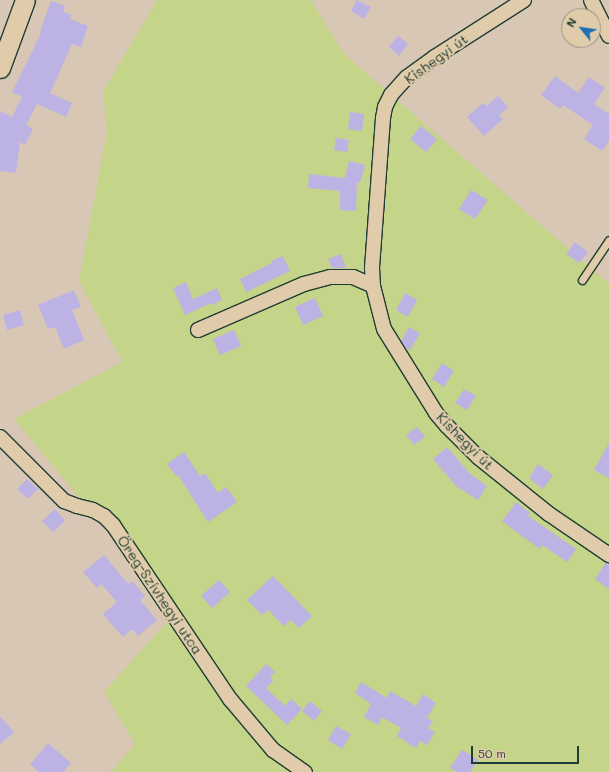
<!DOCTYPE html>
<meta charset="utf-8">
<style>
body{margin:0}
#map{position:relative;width:609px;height:772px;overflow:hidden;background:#d9c7b5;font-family:Mali,sans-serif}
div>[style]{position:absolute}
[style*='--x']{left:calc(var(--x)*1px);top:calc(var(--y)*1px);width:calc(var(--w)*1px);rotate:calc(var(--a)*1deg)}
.green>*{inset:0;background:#c4d488}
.building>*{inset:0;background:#bcb2e3}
.roads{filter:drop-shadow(1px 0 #1f3d34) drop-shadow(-1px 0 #1f3d34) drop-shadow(0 1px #1f3d34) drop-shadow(0 -1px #1f3d34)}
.lane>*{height:7px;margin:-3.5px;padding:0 3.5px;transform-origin:3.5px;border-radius:3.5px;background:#e0ccaa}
.street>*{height:14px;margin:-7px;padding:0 7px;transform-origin:7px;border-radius:7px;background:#e0ccaa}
.secondary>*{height:19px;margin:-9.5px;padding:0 9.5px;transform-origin:9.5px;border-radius:9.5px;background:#e0ccaa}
span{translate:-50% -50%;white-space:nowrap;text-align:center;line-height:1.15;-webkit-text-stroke:4px #e0ccaa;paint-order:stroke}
.street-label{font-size:14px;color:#1f3d34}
.north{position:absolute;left:561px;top:8px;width:40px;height:40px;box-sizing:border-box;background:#e0ccaa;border:1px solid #93937b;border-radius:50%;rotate:300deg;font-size:11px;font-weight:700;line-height:16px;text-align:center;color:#1f3d34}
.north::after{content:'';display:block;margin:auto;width:14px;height:18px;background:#1f6fb2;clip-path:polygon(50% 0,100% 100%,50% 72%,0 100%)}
.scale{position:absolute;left:471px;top:746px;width:108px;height:18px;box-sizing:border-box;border:2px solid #1f3d34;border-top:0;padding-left:5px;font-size:12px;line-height:14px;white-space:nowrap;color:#1f3d34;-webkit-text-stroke:3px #e0ccaa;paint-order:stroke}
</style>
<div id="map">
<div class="green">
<i style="clip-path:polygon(157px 0,311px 0,343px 53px,609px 284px,609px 772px,111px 772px,135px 744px,104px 692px,175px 613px,14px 419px,122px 362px,79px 280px,107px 133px,103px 92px)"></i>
</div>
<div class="building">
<i style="clip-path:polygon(357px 0,371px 7px,364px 19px,351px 11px)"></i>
<i style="clip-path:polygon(51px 1px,65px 6px,63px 12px,72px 15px,70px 19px,88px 26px,81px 47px,72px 44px,50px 93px,72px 103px,66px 117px,37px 104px,26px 125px,33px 129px,25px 145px,20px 142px,16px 173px,0 171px,0 111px,12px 117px,22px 97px,12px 92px,41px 33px,40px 32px)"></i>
<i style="clip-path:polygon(398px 36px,408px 44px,399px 56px,389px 47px)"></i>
<i style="clip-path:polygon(555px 76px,578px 93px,589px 77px,605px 88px,594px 104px,609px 114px,609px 141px,602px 151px,584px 139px,593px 125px,563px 105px,560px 109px,541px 95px)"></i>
<i style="clip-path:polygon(498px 96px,508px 107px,499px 115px,503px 119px,484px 136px,467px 117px,483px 103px,487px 106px)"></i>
<i style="clip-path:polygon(350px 112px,364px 114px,362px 131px,348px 129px)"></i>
<i style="clip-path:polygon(421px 126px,437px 139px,426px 152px,410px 139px)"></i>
<i style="clip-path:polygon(336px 138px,349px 140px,347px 152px,334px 150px)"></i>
<i style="clip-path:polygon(349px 161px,365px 165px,360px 183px,357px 182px,356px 211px,340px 210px,340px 191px,308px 188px,309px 174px,345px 178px)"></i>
<i style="clip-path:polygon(471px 190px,488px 200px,475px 219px,459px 209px)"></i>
<i style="clip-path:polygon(575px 242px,588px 252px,579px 263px,566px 254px)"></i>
<i style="clip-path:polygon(341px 254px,346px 268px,332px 268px,328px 259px)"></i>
<i style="clip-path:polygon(283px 256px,290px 271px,246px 292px,240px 279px,272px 263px,271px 261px)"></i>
<i style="clip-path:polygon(186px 282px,193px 299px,217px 288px,222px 300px,212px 305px,211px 303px,185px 315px,173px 288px)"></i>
<i style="clip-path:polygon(74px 290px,81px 307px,72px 310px,84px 340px,64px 349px,55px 327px,48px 329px,38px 305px)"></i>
<i style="clip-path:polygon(405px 293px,417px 300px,408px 317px,396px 310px)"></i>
<i style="clip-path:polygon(315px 298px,323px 316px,303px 325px,295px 307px)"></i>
<i style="clip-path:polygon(20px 310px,24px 325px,7px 330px,3px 315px)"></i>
<i style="clip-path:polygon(409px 327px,420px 333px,410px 350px,405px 347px,401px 341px)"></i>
<i style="clip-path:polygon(234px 330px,241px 346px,220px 355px,213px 339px)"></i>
<i style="clip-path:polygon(442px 363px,454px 371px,444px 387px,432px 379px)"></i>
<i style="clip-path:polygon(464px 389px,476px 396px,467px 410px,455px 403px)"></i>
<i style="clip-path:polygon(417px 427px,425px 437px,414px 445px,406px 435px)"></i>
<i style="clip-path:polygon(609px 443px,609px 478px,594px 470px)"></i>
<i style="clip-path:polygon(447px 447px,470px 474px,487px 486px,478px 500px,456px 486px,433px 459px)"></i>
<i style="clip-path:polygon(184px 452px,200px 476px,205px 473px,218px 493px,226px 487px,237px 502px,208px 522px,178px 475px,176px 476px,167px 464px)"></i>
<i style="clip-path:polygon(538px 464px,553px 475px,543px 489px,529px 478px)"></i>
<i style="clip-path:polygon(27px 479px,38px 489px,28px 499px,17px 489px)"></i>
<i style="clip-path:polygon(516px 502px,530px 513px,528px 516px,576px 549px,567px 562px,542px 545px,540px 549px,502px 521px)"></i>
<i style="clip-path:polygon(55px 509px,65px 521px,53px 532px,42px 521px)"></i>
<i style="clip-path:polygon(104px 555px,128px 584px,132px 581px,145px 596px,140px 600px,157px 620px,138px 636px,132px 629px,123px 637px,103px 614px,117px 602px,101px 584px,97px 588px,83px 572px)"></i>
<i style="clip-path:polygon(606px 563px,609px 563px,609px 589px,595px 579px)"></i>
<i style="clip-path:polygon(273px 576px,312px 616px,299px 628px,291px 620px,284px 626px,268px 610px,262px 615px,247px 600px)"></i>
<i style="clip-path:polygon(219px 580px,230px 592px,212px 608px,201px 596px)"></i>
<i style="clip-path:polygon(266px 664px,275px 672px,270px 677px,273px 681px,266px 688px,285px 706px,291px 699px,302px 709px,287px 725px,246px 686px)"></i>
<i style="clip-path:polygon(361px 682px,387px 698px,390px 691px,416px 706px,423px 694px,436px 703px,427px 718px,433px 721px,428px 728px,435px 732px,427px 745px,420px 741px,416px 748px,397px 736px,401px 728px,382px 717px,378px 725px,364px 717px,371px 704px,355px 693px)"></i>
<i style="clip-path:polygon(310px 701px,322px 711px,314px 721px,302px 711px)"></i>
<i style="clip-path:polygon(0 716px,14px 732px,0 744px)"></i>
<i style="clip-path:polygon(336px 726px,351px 734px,342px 749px,328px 740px)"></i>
<i style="clip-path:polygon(48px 743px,71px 763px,63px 772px,39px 772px,30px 764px)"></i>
<i style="clip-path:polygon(462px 750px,478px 760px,470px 772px,457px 772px,450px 768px)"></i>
</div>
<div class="roads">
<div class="lane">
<i style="--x:582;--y:280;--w:48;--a:-56"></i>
</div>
<div class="street">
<i style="--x:524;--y:0;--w:106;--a:147.4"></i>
<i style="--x:435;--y:57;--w:34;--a:144"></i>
<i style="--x:407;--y:77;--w:24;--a:132"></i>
<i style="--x:391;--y:95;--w:13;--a:117"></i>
<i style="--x:385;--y:107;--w:11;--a:100"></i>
<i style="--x:383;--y:118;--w:150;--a:94.2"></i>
<i style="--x:372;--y:268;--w:18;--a:87"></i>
<i style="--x:373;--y:286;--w:44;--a:75.7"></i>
<i style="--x:384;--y:329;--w:99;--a:58.2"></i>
<i style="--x:436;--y:413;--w:17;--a:50"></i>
<i style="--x:447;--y:426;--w:44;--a:45"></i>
<i style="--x:478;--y:457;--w:91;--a:38.8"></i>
<i style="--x:549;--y:514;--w:73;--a:34.3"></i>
<i style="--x:591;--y:0;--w:40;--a:63.4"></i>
<i style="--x:198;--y:330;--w:116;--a:-23.5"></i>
<i style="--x:304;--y:284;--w:27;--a:-15"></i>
<i style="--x:330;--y:277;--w:23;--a:0"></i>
<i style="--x:353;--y:277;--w:22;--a:24"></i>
<i style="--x:0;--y:437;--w:91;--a:45"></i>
<i style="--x:64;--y:501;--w:14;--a:21"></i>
<i style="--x:77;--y:506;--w:16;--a:14"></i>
<i style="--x:93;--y:510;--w:13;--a:29"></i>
<i style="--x:104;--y:516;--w:13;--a:45"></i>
<i style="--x:113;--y:525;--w:210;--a:56.1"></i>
<i style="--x:230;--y:699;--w:67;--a:49.9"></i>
<i style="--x:273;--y:750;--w:39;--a:35"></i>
</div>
<div class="secondary">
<i style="--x:0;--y:68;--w:72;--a:-69.8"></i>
</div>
</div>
<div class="street-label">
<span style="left:436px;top:59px;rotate:-36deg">Kishegyi út</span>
<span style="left:465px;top:441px;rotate:45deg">Kishegyi út</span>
<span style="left:160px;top:595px;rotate:56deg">Öreg-Szívhegyi utca</span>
</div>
<div class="north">N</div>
<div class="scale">50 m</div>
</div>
